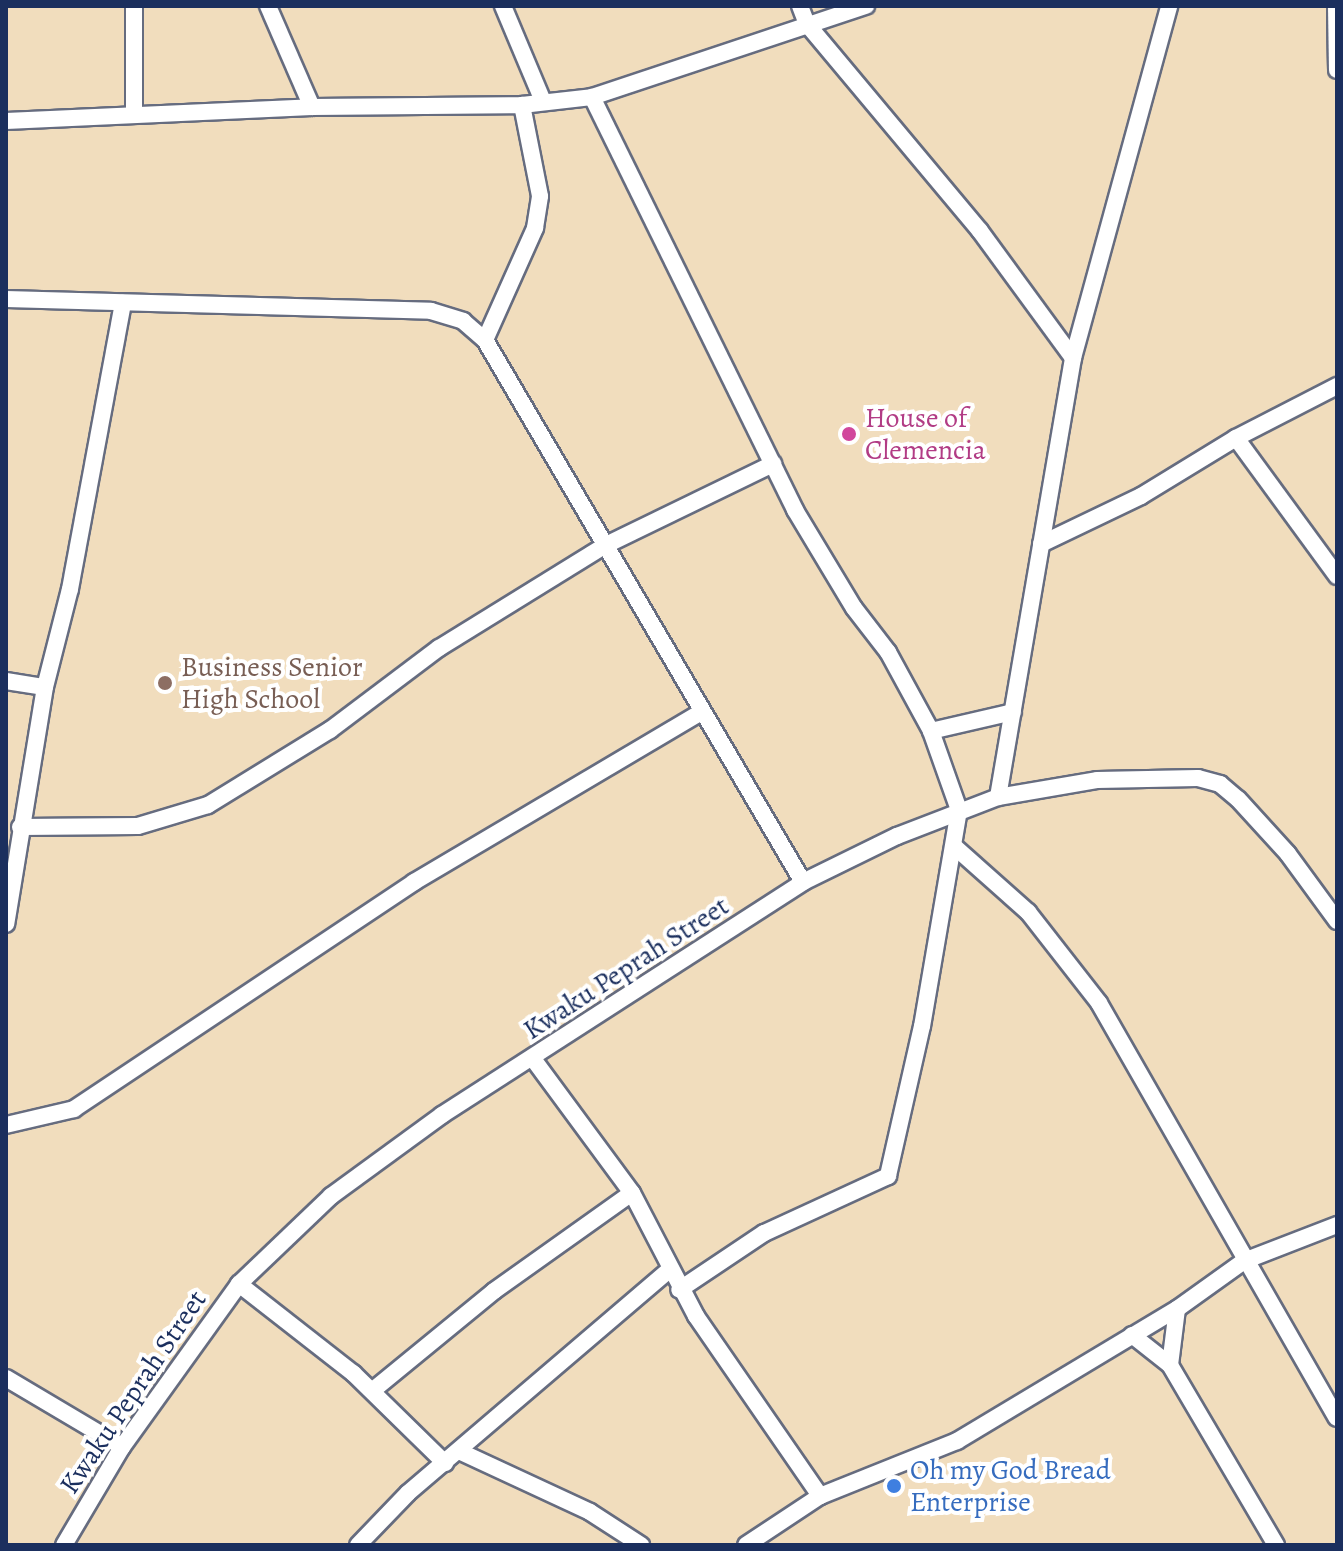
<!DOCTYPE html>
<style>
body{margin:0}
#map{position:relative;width:1343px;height:1551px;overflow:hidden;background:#f1ddbd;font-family:Alegreya,serif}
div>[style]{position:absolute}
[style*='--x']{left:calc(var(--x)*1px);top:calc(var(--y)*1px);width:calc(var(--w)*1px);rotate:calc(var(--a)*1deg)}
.roads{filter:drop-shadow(2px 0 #666c7f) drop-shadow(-2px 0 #666c7f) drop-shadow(0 2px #666c7f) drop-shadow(0 -2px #666c7f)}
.minor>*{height:16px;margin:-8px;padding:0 8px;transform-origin:8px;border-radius:8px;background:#fff}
.dots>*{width:22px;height:22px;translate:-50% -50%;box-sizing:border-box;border:4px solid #fff;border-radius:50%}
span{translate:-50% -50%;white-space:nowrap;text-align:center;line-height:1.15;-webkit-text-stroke:8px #fff;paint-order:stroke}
.hotel-label{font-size:28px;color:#b23c85}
.left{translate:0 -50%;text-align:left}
.education-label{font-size:28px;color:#785e54}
.street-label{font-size:28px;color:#1b2f5e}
.shop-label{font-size:28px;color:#366cbe}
.frame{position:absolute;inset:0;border:8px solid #1b2f5e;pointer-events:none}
</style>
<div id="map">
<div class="roads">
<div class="minor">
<i style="--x:134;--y:6;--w:109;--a:90"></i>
<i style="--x:268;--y:6;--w:110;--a:66.5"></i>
<i style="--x:503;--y:6;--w:101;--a:67.2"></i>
<i style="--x:800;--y:6;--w:19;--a:69"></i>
<i style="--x:807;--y:24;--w:270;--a:50.1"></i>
<i style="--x:980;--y:231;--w:157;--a:53.8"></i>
<i style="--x:1336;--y:6;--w:64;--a:89.1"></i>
<i style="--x:592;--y:97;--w:460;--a:63.8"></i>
<i style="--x:795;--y:510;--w:114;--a:59"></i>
<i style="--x:854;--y:608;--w:56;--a:52.3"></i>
<i style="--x:888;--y:652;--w:90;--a:61.4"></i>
<i style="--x:931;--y:731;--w:84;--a:70.5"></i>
<i style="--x:959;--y:810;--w:219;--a:99.7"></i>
<i style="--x:922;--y:1026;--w:154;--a:102.8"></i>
<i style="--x:888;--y:1176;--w:136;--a:155.3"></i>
<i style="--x:764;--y:1233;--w:102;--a:146.2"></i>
<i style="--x:6;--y:121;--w:306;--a:-2.6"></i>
<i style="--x:312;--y:107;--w:210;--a:-0.5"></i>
<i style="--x:522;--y:105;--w:70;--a:-6.5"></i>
<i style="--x:592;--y:97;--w:289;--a:-18.4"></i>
<i style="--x:6;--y:299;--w:425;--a:1.6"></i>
<i style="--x:431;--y:311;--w:34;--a:17"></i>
<i style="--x:463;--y:321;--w:29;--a:41"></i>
<i style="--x:485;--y:340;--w:628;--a:59.6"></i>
<i style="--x:485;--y:340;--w:123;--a:-65.9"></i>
<i style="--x:535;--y:228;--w:32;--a:-81"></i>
<i style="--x:540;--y:196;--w:93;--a:-101.2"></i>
<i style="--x:1236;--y:438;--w:171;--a:53.8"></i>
<i style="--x:1041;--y:544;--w:111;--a:-25.6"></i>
<i style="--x:1141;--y:496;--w:111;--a:-31.4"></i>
<i style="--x:1236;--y:438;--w:114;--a:-27.2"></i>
<i style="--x:6;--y:681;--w:39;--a:9"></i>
<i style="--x:45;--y:687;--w:240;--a:99.3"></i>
<i style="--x:45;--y:687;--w:101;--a:-75.7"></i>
<i style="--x:70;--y:589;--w:291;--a:-79.5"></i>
<i style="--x:931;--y:731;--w:84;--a:-13"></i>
<i style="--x:998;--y:797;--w:445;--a:-80.3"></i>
<i style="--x:1073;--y:358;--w:365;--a:-74.7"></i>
<i style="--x:20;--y:827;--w:118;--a:-0.5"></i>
<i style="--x:138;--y:826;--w:73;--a:-16.7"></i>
<i style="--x:208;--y:805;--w:143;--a:-31.6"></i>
<i style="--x:330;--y:730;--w:136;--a:-37"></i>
<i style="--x:439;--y:648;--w:196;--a:-31.7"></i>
<i style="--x:606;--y:545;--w:186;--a:-25.9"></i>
<i style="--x:955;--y:847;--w:98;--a:41.7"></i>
<i style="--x:1028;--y:912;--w:115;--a:52"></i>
<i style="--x:1099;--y:1003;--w:478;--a:60.2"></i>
<i style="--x:6;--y:1125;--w:70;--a:-13.2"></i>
<i style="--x:74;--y:1109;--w:409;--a:-33.7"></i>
<i style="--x:414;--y:882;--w:332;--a:-30.6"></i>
<i style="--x:632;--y:1193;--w:139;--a:62.5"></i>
<i style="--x:696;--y:1316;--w:219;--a:55.4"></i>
<i style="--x:239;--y:1284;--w:145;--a:38"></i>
<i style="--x:353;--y:1373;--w:129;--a:44.4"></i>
<i style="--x:1132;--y:1335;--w:48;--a:38.3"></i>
<i style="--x:1170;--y:1365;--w:209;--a:59.5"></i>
<i style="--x:1170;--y:1365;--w:56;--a:-82.9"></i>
<i style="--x:6;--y:1378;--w:135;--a:30.7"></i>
<i style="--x:372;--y:1391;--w:158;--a:-39.3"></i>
<i style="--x:494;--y:1291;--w:169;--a:-35.4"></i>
<i style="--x:632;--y:1193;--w:165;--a:-126.4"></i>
<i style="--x:461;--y:1452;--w:142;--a:24.9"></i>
<i style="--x:590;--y:1512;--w:61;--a:32.9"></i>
<i style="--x:64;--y:1545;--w:114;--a:-59.4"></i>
<i style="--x:122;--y:1447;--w:201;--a:-54.3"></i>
<i style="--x:239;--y:1284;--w:127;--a:-43.7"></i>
<i style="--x:331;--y:1196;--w:137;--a:-36.1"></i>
<i style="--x:442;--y:1115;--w:430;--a:-32.8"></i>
<i style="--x:803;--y:882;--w:105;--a:-26.1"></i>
<i style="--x:897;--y:836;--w:108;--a:-21.1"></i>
<i style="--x:998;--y:797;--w:100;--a:-9.7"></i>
<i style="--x:1097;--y:780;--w:101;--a:-1.1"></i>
<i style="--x:1198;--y:778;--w:23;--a:15"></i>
<i style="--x:1220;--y:784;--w:23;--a:40"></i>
<i style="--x:1238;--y:799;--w:74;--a:47.7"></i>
<i style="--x:1288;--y:854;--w:83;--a:53.8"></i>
<i style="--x:358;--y:1545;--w:72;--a:-46.1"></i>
<i style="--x:408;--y:1493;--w:342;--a:-40.5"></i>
<i style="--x:746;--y:1545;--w:89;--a:-33.5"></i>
<i style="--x:820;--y:1496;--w:148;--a:-21.9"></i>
<i style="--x:957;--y:1441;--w:257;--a:-31"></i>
<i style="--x:1177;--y:1309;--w:82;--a:-35.6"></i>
<i style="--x:1244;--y:1261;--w:100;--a:-21.2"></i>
</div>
</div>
<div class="dots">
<i style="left:849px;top:434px;background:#d1479c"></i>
<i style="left:165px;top:683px;background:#8d6e63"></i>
<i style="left:894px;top:1486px;background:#3f7fe0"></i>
</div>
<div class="hotel-label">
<span class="left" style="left:865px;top:434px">House of<br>Clemencia</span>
</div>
<div class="education-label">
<span class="left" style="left:181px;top:683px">Business Senior<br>High School</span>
</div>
<div class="street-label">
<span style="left:626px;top:968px;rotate:-33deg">Kwaku Peprah Street</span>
<span style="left:133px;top:1392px;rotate:-56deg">Kwaku Peprah Street</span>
</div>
<div class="shop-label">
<span class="left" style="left:910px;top:1486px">Oh my God Bread<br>Enterprise</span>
</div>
<div class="frame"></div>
</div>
